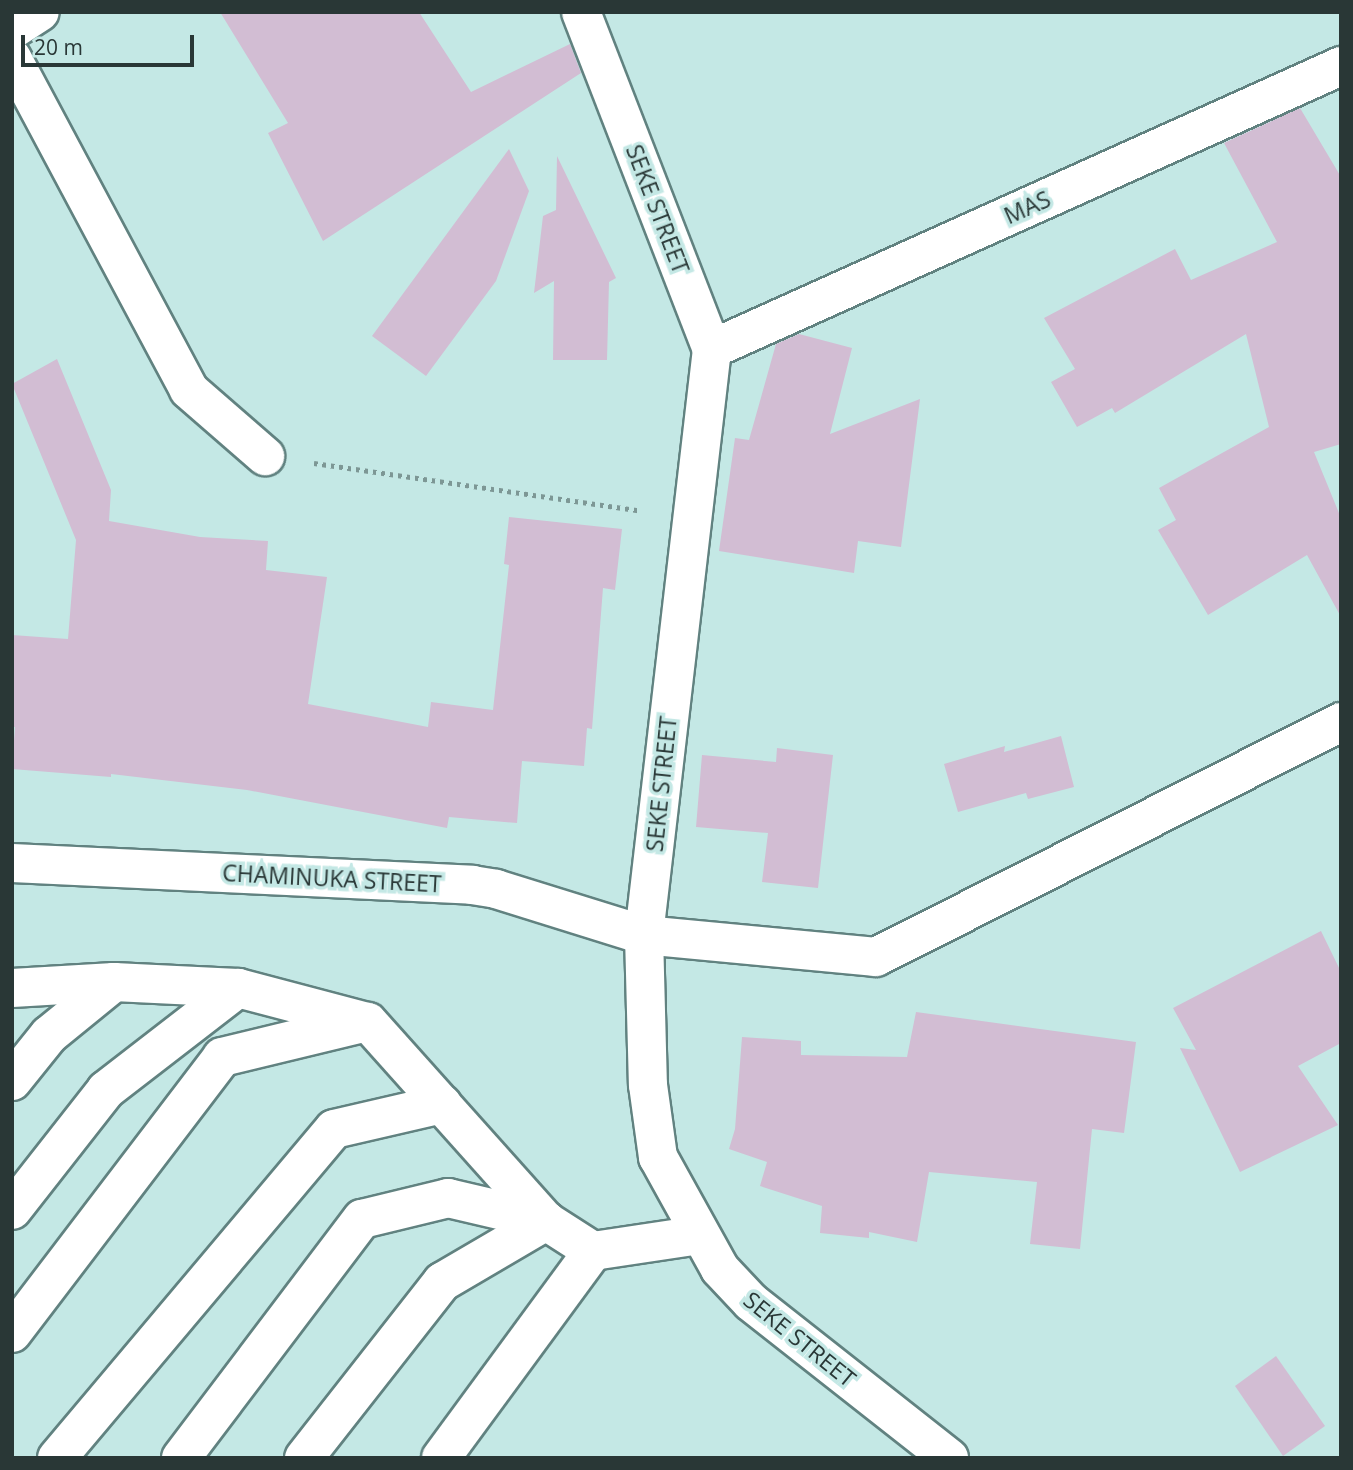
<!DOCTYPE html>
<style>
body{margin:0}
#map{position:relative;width:1353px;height:1470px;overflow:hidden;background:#c4e8e5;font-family:"Open Sans",sans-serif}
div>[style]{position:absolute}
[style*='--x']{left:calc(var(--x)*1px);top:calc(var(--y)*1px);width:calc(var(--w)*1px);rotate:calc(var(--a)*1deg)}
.building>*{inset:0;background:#d2bdd3}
.path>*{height:4.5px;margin-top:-2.25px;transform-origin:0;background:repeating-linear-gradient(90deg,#7d9795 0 3.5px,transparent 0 8.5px)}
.roads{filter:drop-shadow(2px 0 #618280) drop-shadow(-2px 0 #618280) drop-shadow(0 2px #618280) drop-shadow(0 -2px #618280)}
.minor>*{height:38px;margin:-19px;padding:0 19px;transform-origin:19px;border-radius:19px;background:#fff}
span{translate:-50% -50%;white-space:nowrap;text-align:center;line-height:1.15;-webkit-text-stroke:7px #c4e8e5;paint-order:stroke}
.street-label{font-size:23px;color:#293736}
.frame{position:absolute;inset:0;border:14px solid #293736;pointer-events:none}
.scale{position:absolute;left:21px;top:35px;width:173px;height:32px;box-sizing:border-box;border:4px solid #293736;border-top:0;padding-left:9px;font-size:21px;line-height:24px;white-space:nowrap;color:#293736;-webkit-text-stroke:5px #c4e8e5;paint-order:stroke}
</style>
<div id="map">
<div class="building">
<i style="clip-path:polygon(220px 12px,419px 12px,471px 92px,570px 44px,581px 73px,323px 241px,268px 133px,288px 123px)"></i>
<i style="clip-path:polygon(1300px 108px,1341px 177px,1341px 444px,1314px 452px,1341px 518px,1341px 617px,1307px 555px,1208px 615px,1158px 530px,1176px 520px,1159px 488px,1269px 427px,1246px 334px,1115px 413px,1112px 408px,1077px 427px,1051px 382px,1075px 369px,1044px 318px,1175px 249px,1191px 280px,1277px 242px,1224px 143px)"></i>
<i style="clip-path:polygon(509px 149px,529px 191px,496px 281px,426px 376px,372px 336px)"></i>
<i style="clip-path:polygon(557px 156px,616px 278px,609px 282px,607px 360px,553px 360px,554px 281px,534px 293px,543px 216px,556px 210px)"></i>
<i style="clip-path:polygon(799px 334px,852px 348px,830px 434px,920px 399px,901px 547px,858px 541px,854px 573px,719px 551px,735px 438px,749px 440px,776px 344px)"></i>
<i style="clip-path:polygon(57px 359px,111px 490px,109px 521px,200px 537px,268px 541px,266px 570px,327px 577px,308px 704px,428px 727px,431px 702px,493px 710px,509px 565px,504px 564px,509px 517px,622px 529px,615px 590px,603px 588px,592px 729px,587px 728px,584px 766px,522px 761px,517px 823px,449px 817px,447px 828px,247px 790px,111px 774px,111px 777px,12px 769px,15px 727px,12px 727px,12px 635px,68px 639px,76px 540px,12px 384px)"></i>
<i style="clip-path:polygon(1061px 736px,1074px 787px,1028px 799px,1026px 793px,958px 812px,944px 764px,1005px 746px,1004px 752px)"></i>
<i style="clip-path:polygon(777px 748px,833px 755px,818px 888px,762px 882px,768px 833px,696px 827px,702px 755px,776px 762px)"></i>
<i style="clip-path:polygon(1321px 931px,1341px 972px,1341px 1043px,1298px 1066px,1338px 1125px,1240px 1172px,1180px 1048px,1196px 1050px,1173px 1008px)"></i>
<i style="clip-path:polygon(916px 1012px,1136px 1042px,1124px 1133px,1092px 1129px,1080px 1249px,1030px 1244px,1037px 1182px,929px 1172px,917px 1242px,869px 1232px,869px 1238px,820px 1233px,822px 1206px,760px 1186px,767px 1162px,729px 1149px,735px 1129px,742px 1037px,801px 1041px,801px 1055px,907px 1057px)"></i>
<i style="clip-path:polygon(1276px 1356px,1325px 1426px,1283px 1456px,1235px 1386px)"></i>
</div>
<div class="path">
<i style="--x:314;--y:463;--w:331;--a:8.3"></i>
</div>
<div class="roads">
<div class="minor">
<i style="--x:581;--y:12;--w:362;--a:68.8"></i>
<i style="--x:712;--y:349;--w:590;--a:96.62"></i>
<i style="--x:644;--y:935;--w:150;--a:88.5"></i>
<i style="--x:648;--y:1085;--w:73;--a:82.1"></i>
<i style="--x:658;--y:1157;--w:128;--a:61"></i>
<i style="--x:720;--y:1269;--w:45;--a:46.8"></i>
<i style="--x:751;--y:1302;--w:252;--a:38.2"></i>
<i style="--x:12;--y:30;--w:33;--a:-33"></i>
<i style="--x:12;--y:58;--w:376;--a:61.9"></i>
<i style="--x:189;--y:390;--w:101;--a:41"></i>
<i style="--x:712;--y:349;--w:690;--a:-24.22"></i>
<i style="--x:12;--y:863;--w:461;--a:2.7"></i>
<i style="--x:472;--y:885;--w:24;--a:9"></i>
<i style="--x:496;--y:889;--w:155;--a:17.3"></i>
<i style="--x:644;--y:935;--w:233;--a:5.4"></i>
<i style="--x:876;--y:957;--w:521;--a:-26.81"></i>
<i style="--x:12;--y:988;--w:102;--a:-3.4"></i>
<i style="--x:114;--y:982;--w:124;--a:2.8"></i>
<i style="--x:238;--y:988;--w:134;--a:14.7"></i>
<i style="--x:368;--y:1022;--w:267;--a:48.2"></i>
<i style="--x:546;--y:1221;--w:56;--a:32.6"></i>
<i style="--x:593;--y:1251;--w:108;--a:-8.5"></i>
<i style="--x:12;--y:1081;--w:59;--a:-51.2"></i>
<i style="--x:49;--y:1035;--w:84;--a:-39.2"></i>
<i style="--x:12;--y:1210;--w:152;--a:-51.9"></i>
<i style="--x:106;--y:1090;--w:167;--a:-37.7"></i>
<i style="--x:12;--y:1333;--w:347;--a:-52.7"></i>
<i style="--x:222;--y:1057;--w:145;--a:-13.6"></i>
<i style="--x:57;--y:1458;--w:430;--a:-49.9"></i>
<i style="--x:334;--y:1129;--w:111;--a:-13"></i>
<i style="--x:181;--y:1458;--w:300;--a:-52.9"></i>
<i style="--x:362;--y:1219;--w:89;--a:-13.7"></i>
<i style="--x:448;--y:1198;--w:101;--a:13.2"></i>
<i style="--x:304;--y:1458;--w:224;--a:-51.9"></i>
<i style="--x:442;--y:1282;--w:121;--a:-30.4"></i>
<i style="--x:441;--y:1458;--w:257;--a:-53.7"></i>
</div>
</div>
<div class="street-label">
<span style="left:1027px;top:207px;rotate:-24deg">MAS</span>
<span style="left:658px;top:209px;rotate:69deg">SEKE STREET</span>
<span style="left:661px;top:784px;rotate:-84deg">SEKE STREET</span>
<span style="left:332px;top:878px;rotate:3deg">CHAMINUKA STREET</span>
<span style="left:800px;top:1339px;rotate:39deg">SEKE STREET</span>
</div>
<div class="frame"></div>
<div class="scale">20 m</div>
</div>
